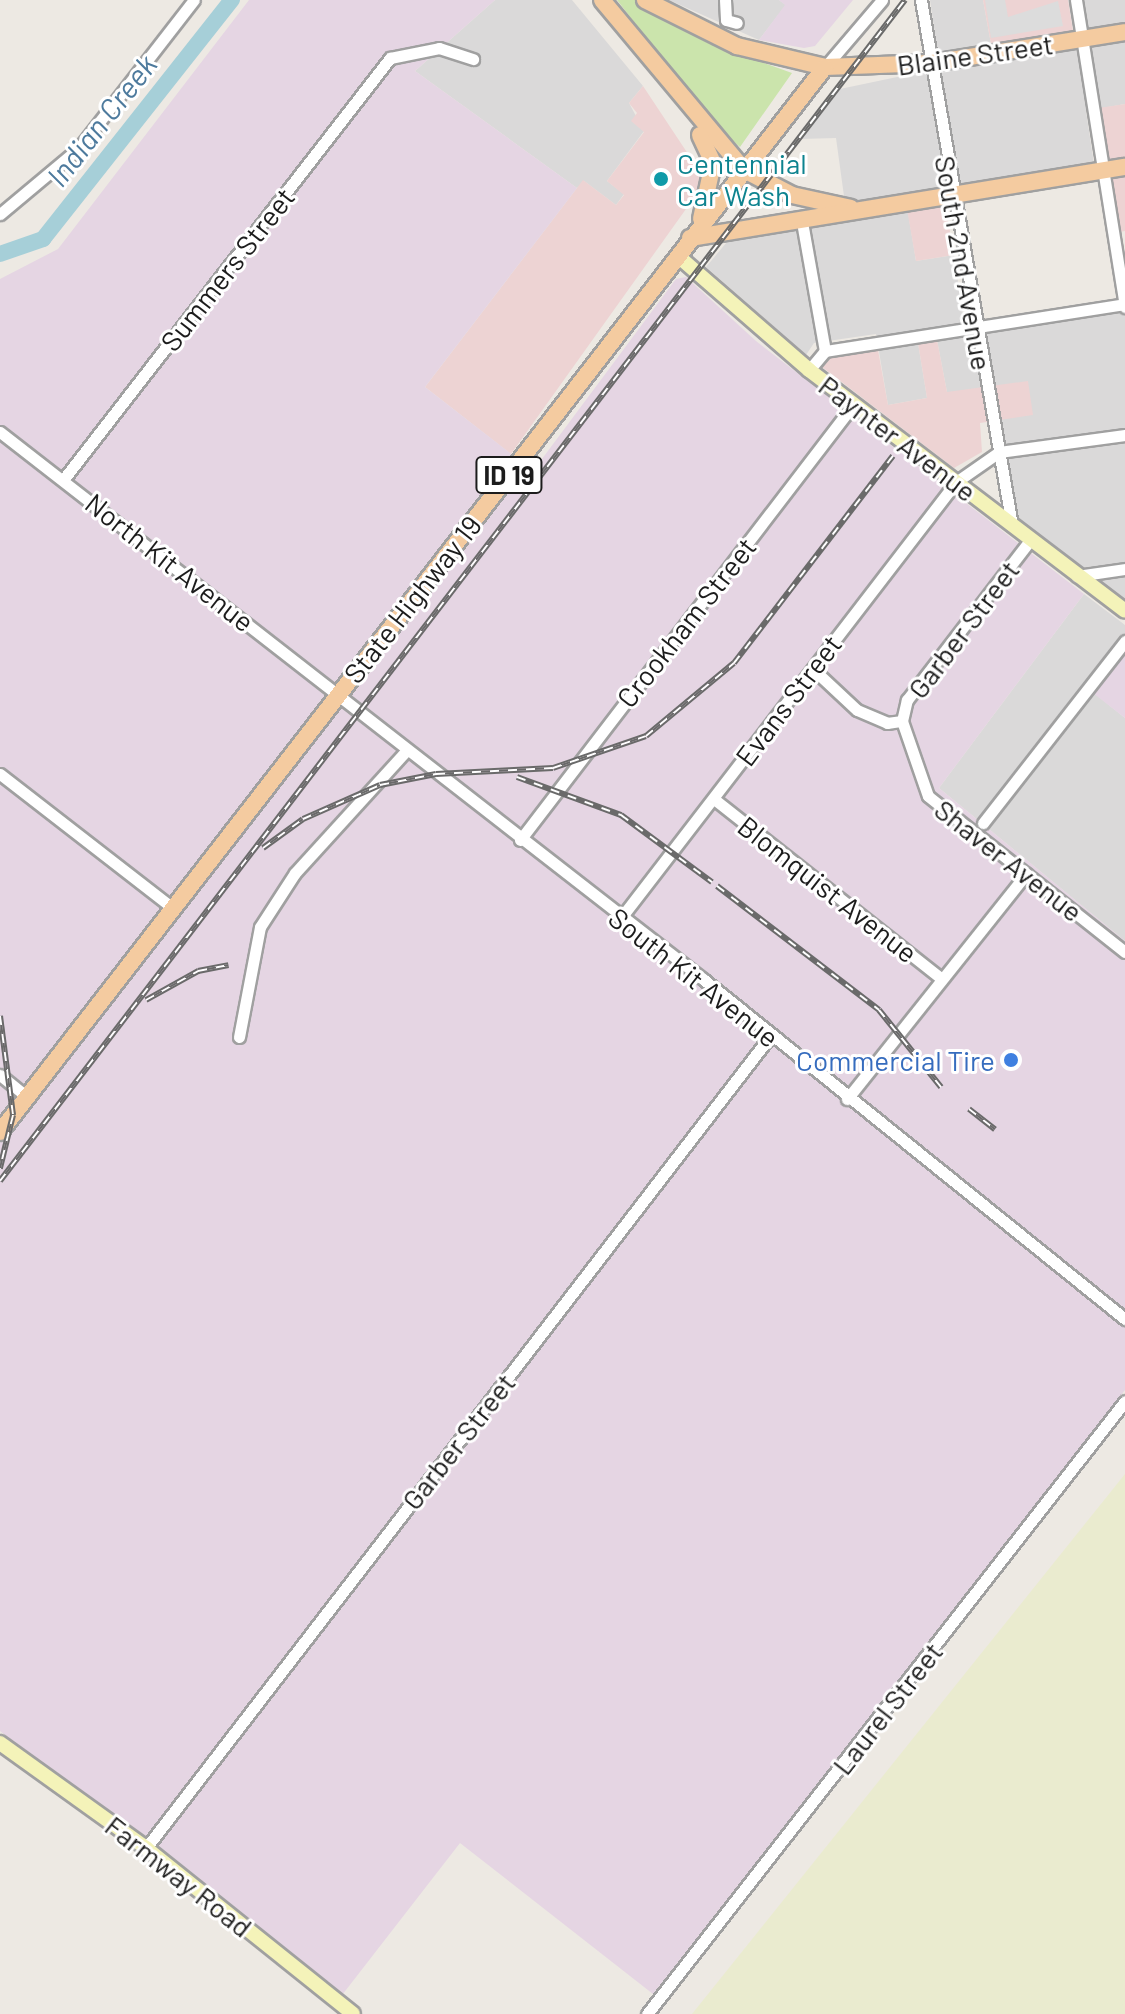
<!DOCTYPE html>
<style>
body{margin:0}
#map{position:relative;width:1125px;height:2014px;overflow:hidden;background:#ede9e3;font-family:Barlow,sans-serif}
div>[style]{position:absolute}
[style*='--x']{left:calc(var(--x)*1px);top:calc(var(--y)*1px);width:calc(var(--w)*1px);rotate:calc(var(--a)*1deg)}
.residential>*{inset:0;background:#dad9d9}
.commercial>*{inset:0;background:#edd3d3}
.industrial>*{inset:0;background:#e5d5e3}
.farmland>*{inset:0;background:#eaebcf}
.grass>*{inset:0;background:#cbe4ac}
.parking>*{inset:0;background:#dcdcdc}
.river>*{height:16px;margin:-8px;padding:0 8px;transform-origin:8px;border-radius:8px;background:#a6cfd8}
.roads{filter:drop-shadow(2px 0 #a0a0a0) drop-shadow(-2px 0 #a0a0a0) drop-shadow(0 2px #a0a0a0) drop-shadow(0 -2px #a0a0a0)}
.street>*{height:11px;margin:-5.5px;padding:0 5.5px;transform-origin:5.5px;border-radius:5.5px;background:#fff}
.secondary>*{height:14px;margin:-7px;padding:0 7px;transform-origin:7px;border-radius:7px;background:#f4f3b9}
.primary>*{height:16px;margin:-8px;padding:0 8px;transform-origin:8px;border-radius:8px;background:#f4cba0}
.rail>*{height:6px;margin-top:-3px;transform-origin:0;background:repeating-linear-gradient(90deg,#fff 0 9px,#6a6a6a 0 18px);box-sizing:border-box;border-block:2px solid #6a6a6a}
.dots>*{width:22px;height:22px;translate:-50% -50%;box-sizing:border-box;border:4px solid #fff;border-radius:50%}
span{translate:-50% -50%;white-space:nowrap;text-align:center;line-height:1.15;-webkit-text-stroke:6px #fff;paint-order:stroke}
.shield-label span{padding:2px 6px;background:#fff;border:2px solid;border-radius:6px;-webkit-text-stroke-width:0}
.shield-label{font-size:26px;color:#1c1c1c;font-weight:700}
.street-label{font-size:28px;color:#1c1c1c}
.culture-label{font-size:28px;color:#0d838f}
.left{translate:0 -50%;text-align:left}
.shop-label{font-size:28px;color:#366cbe}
.right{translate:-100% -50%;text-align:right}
.water-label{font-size:30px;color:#4d7a9d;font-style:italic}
</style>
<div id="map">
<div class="residential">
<i style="clip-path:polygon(495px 0,572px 0,643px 86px,629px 103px,644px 131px,607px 181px,624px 194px,616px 205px,584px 181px,577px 188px,415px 71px)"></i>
<i style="clip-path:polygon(669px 0,779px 0,786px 5px,759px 40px)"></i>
<i style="clip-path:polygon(930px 0,983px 0,991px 44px,1073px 31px,1068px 0,1125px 0,1125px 104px,1086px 111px,1094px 164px,905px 194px,916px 261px,954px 255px,966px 335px,1125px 311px,1125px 607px,1010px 516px,995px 420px,947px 392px,937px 340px,918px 343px,927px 398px,888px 405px,876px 334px,814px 343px,806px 355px,706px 267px,732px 236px,847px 218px,836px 138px,800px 139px,840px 89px,940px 68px)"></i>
<i style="clip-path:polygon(1084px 594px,1125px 625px,1125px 653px,1094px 693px,1125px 718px,1125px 941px,939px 788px)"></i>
</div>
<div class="commercial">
<i style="clip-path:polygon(983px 0,1068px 0,1073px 31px,991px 44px)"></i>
<i style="clip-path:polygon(643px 86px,706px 181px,511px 454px,425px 387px,583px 180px,616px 205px,624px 195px,607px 181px,644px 132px,631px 121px,637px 113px,629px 103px)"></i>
<i style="clip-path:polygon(1125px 104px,1125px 231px,1119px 232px,1099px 108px)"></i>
<i style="clip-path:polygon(945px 203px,954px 255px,916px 261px,907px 209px)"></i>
<i style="clip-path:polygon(937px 340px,947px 392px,1028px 381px,1033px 415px,980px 423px,982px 452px,954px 468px,822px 367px,832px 357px,878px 350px,888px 405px,927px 398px,918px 343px)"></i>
</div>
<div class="industrial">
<i style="clip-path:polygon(249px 0,495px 0,415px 71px,577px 188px,425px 387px,533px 471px,676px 279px,686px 277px,756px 341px,1084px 594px,939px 788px,1125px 941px,1125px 1390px,653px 1994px,460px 1843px,339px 1999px,0 1731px,0 279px,58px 249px)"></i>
<i style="clip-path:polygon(779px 0,853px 0,815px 46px,804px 48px,759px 40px,785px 5px)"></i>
<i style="clip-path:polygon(1125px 653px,1125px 718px,1093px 693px)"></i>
</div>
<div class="farmland">
<i style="clip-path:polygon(1125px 1474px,1125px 2014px,692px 2014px)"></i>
</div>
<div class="grass">
<i style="clip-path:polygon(617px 0,635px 0,716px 46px,792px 73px,740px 147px,712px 123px)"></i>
</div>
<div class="parking">
<i style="clip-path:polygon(985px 0,1005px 0,1008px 17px,1058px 1px,1063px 26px,991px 38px)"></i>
</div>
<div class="river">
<i style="--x:0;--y:254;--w:46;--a:-19.2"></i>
<i style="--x:43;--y:239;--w:305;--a:-51.7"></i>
</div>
<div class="roads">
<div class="street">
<i style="--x:725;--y:0;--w:20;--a:87"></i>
<i style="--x:726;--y:20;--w:11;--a:15"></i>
<i style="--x:921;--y:0;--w:533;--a:80.17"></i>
<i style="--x:1076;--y:0;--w:311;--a:80.9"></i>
<i style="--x:825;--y:67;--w:88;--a:-49.6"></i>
<i style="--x:0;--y:214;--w:103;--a:-39.9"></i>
<i style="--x:79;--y:148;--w:187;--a:-52.2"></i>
<i style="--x:802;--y:222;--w:131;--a:79.9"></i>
<i style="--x:809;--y:370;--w:25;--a:-50"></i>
<i style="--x:825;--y:351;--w:304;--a:-8.9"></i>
<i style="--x:0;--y:432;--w:891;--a:37.89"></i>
<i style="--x:703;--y:979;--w:542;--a:38.86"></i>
<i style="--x:63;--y:480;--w:534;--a:-52.23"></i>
<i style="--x:390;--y:58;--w:50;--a:-11.5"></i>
<i style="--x:439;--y:48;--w:36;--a:18"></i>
<i style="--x:1077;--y:576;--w:49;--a:-8.3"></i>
<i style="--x:813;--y:669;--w:60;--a:43"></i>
<i style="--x:857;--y:710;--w:33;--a:23"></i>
<i style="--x:887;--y:723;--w:15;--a:-8"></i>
<i style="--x:902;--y:721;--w:79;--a:70.9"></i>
<i style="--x:928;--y:796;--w:251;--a:38.4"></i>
<i style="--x:902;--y:721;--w:22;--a:-77"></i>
<i style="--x:907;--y:700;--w:202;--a:-52.4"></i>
<i style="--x:0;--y:774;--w:219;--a:37.8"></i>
<i style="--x:714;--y:799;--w:290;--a:38.3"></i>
<i style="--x:983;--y:823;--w:231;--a:-52"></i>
<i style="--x:520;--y:840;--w:548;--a:-52.57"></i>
<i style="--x:620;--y:919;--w:551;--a:-52.44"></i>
<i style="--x:956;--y:482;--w:52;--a:-34.9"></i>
<i style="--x:999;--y:452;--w:127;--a:-7.7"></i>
<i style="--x:239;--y:1037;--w:112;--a:-79.2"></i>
<i style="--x:260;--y:927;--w:64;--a:-57.1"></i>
<i style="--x:295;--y:873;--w:166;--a:-47.7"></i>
<i style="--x:0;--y:1075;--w:35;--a:39"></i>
<i style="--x:847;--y:1099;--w:288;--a:-51.5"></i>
<i style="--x:146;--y:1848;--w:1025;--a:-52.45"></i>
<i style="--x:647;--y:2014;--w:777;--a:-52.05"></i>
</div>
<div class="secondary">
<i style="--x:678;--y:256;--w:174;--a:41"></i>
<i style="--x:809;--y:370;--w:397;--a:37.3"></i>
<i style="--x:0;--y:1743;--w:180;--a:35.7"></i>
<i style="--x:146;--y:1848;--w:265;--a:38.7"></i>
</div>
<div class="primary">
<i style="--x:602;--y:0;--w:222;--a:50.1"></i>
<i style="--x:744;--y:170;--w:54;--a:27.5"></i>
<i style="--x:792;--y:195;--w:60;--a:12.4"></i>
<i style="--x:645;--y:0;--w:103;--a:26.6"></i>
<i style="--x:737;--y:46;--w:90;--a:13.4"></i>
<i style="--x:825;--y:67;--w:107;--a:-2.1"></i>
<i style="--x:932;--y:63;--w:195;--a:-9.1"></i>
<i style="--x:700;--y:135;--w:31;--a:65"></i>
<i style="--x:713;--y:163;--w:57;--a:102.1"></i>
<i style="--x:690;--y:238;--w:441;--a:-9.3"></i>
<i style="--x:0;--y:1132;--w:1347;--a:-52.24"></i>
</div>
</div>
<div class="rail">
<i style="--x:517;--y:777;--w:111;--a:20.1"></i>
<i style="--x:621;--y:815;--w:113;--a:36.4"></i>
<i style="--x:263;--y:848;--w:49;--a:-35.9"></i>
<i style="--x:303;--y:819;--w:84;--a:-23.8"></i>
<i style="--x:380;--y:785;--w:57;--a:-11.1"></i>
<i style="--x:436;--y:774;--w:117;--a:-2.9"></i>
<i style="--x:553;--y:768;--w:98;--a:-19"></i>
<i style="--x:646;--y:736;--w:114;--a:-39.7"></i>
<i style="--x:734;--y:663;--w:261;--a:-52.5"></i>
<i style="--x:717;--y:886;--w:204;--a:37.4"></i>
<i style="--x:879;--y:1010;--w:99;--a:51.2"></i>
<i style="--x:146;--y:1000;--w:60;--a:-29.1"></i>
<i style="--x:198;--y:971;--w:31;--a:-11"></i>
<i style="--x:0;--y:1016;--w:100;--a:82.5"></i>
<i style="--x:13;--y:1115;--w:55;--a:103.8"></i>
<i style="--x:969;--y:1109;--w:33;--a:38"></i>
<i style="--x:0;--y:1181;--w:1488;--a:-52.54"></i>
</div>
<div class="dots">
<i style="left:661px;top:179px;background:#0f9aa8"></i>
<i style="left:1011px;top:1060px;background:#3f7fe0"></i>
</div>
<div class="shield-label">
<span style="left:509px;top:475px">ID 19</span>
</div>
<div class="street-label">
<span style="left:975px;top:54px;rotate:-8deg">Blaine Street</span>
<span style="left:964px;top:263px;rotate:80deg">South 2nd Avenue</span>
<span style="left:227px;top:269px;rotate:-52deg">Summers Street</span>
<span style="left:898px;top:438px;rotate:37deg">Paynter Avenue</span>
<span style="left:170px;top:562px;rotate:38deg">North Kit Avenue</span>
<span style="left:412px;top:599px;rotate:-52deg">State Highway 19</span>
<span style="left:686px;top:622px;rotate:-52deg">Crookham Street</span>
<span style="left:963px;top:629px;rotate:-53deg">Garber Street</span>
<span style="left:788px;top:700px;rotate:-53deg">Evans Street</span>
<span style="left:1009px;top:860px;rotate:38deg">Shaver Avenue</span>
<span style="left:828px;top:889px;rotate:38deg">Blomquist Avenue</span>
<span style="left:694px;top:977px;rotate:38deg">South Kit Avenue</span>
<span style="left:458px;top:1441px;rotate:-52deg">Garber Street</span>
<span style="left:887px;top:1708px;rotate:-52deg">Laurel Street</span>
<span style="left:179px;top:1876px;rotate:38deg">Farmway Road</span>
</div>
<div class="culture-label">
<span class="left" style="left:677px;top:179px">Centennial<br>Car Wash</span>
</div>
<div class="shop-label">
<span class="right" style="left:995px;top:1060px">Commercial Tire</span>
</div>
<div class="water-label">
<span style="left:101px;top:120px;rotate:-52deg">Indian Creek</span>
</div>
</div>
